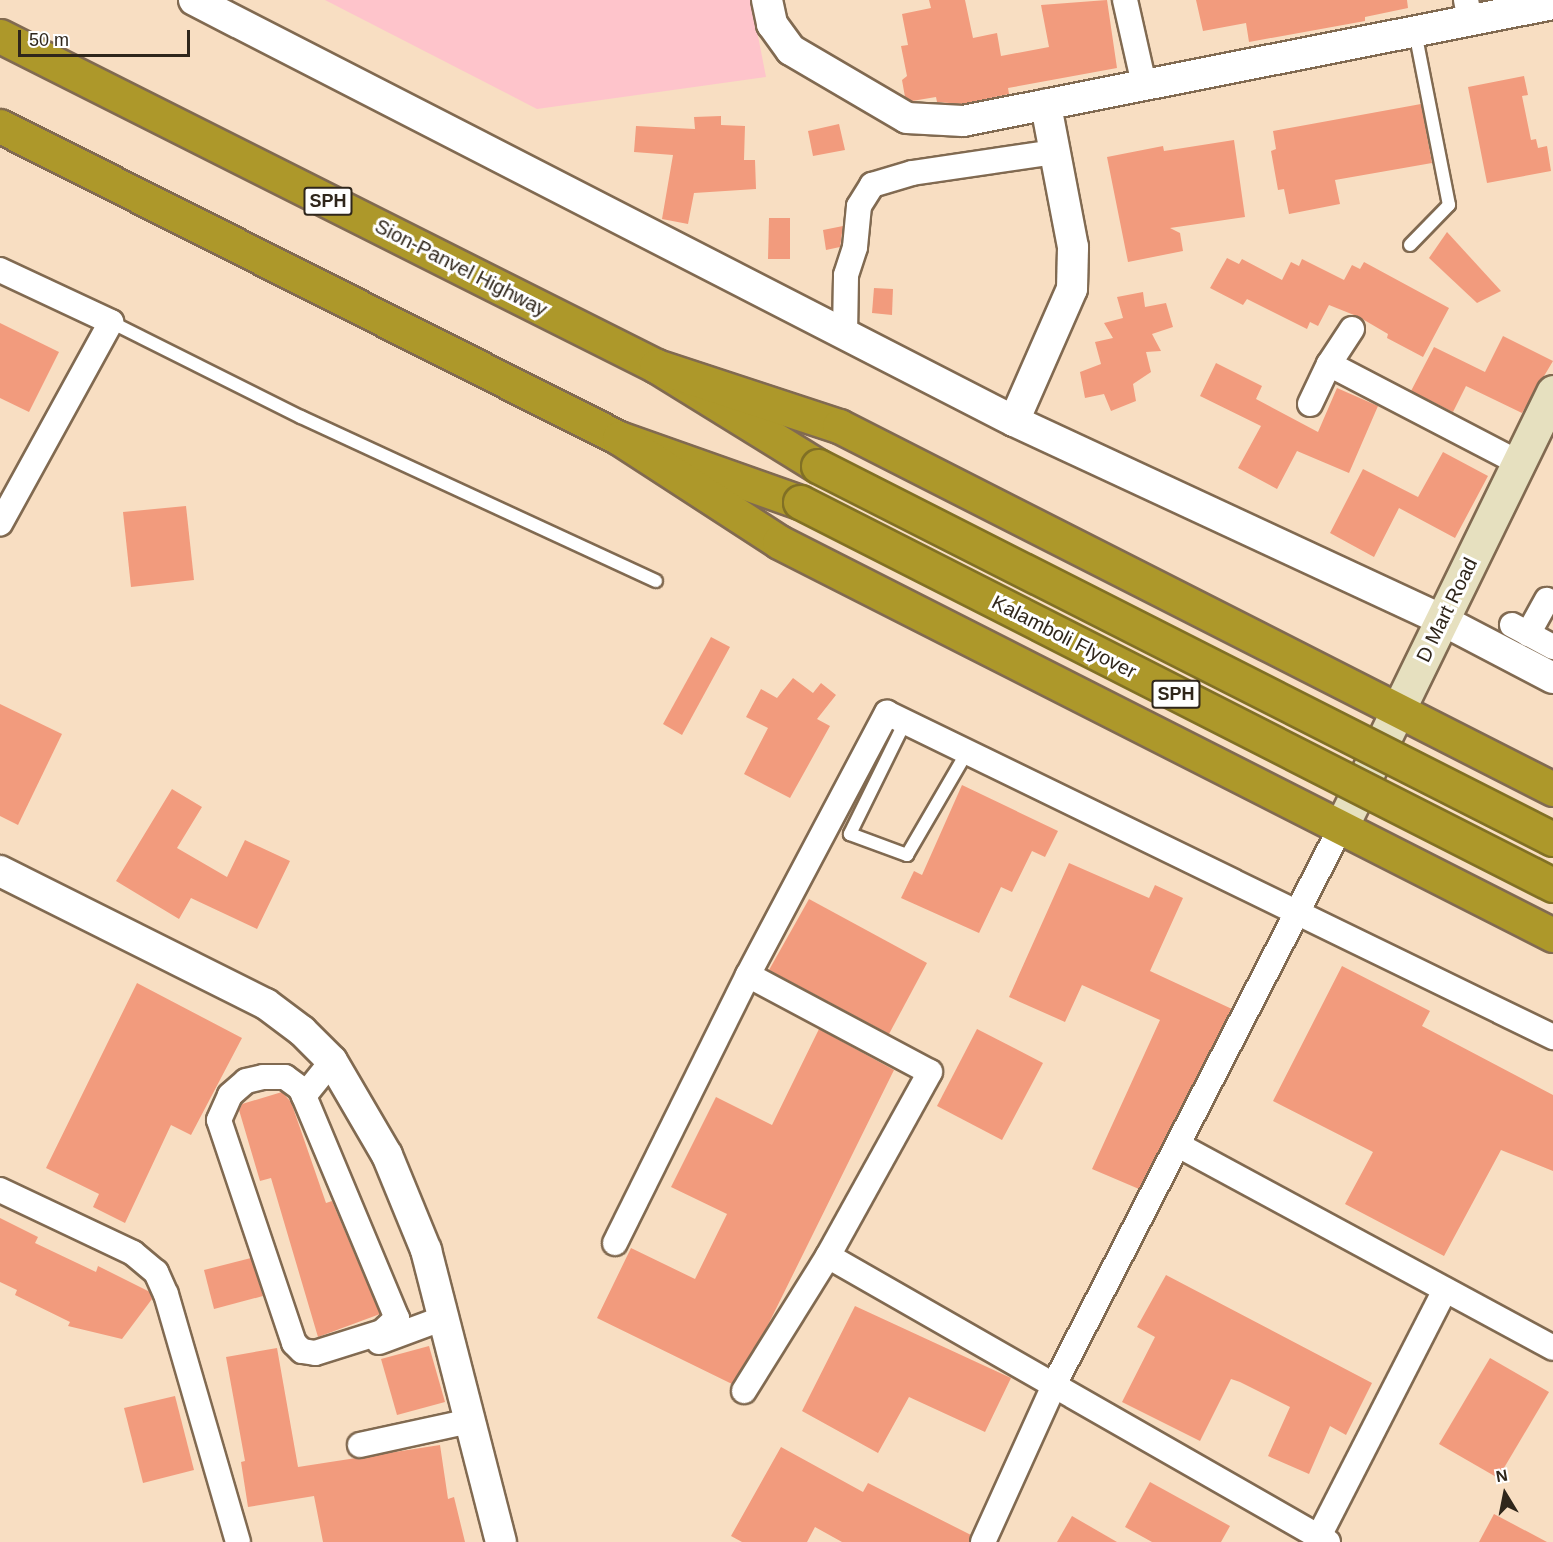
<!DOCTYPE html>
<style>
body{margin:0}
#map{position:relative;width:1553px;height:1542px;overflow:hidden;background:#f8dec2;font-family:Arial,sans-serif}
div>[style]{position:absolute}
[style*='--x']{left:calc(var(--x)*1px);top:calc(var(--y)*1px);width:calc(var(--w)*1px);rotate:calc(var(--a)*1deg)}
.green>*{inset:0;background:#fec4cb}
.building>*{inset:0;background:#f29b7d}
.roads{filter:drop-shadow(2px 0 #816a51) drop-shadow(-2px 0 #816a51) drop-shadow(0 2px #816a51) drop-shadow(0 -2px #816a51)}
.service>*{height:12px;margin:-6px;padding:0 6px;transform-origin:6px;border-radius:6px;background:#fff}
.minor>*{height:24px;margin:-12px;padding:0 12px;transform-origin:12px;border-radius:12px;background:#fff}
.tertiary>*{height:30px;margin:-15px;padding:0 15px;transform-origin:15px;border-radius:15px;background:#fff}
.secondary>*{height:33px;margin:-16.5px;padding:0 16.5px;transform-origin:16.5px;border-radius:16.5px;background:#e6e0bf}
.motorway>*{height:33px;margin:-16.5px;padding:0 16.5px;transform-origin:16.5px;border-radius:16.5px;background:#ad982a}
.bridges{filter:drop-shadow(2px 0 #817025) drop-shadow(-2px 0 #817025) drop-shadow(0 2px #817025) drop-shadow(0 -2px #817025)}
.motorway-bridge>*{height:33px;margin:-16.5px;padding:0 16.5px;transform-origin:16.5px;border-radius:16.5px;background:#ad982a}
span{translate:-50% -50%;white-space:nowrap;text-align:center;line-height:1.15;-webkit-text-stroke:6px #fff;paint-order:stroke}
.shield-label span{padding:2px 4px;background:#fff;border:2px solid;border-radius:4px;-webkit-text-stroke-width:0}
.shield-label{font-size:18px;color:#2f261b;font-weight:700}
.street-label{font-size:20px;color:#2f261b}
.north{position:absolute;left:1475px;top:1464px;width:60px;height:60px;-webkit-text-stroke:4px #fff;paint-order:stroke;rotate:350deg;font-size:16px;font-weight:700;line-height:24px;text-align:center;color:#2f261b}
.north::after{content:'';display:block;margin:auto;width:21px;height:27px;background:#2f261b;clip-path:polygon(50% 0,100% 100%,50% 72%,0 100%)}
.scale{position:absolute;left:18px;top:30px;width:172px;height:27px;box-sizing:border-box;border:3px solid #2f261b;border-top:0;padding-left:8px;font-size:18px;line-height:21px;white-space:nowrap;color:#2f261b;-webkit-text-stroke:4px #fff;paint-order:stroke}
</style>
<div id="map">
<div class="green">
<i style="clip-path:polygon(325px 0,751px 0,766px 77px,537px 109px)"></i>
</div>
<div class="building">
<i style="clip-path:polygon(929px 0,965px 0,973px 38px,997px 33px,1001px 56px,1049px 47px,1041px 5px,1107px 0,1117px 68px,1008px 88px,1009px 94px,962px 104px,937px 102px,936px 97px,912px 101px,905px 97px,902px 80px,907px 76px,901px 46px,908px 45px,902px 14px,931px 8px)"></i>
<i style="clip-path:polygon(1196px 0,1407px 0,1408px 8px,1365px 17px,1365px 21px,1249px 42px,1246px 23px,1203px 31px)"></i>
<i style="clip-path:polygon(1524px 76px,1528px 95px,1522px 96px,1531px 140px,1536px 139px,1538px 148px,1547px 146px,1551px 171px,1487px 183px,1468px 87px)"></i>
<i style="clip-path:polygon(1421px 104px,1432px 163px,1335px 180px,1340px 204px,1289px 214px,1284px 189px,1278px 190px,1271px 151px,1276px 149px,1273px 131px)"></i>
<i style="clip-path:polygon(721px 116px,721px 125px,745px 126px,744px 160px,755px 160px,756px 189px,694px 193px,688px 224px,662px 219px,673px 155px,634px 152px,636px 126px,695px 129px,694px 117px)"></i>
<i style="clip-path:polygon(839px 124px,845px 150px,813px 156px,808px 131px)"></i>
<i style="clip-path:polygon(1234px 140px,1245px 217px,1170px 228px,1180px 233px,1183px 251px,1128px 262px,1107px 157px,1163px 146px,1164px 151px)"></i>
<i style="clip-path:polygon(769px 218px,790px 218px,790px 259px,768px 259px)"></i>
<i style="clip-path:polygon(843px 226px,840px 247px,826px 250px,823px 230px)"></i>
<i style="clip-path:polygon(1447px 232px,1501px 291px,1477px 303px,1429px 258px)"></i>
<i style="clip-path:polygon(1227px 258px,1239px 264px,1242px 259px,1282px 280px,1291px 262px,1299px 266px,1302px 259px,1344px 280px,1352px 265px,1360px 269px,1364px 262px,1449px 308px,1423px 357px,1387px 338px,1388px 334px,1359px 317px,1329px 305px,1318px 326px,1310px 322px,1307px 329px,1247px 299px,1243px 305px,1210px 288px)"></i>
<i style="clip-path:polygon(874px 288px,893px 289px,892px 315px,872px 313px)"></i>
<i style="clip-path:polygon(1143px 292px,1145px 307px,1166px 303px,1173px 327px,1152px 334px,1161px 351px,1146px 352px,1151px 372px,1133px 384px,1136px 401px,1111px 411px,1104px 394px,1085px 398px,1080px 372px,1101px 364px,1095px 342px,1113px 338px,1104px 323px,1123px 318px,1117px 297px)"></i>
<i style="clip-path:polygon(0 323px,59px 352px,29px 412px,0 398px)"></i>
<i style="clip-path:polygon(1503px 336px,1553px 361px,1522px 413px,1466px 386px,1453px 412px,1411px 391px,1434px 347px,1485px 372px)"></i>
<i style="clip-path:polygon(1216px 363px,1262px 386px,1256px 399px,1318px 432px,1337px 388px,1378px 406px,1349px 473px,1297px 451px,1277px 489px,1238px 468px,1261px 426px,1200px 396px)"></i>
<i style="clip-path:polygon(1443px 452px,1488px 476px,1455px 538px,1399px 508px,1374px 557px,1330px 533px,1363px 469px,1418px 497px)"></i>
<i style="clip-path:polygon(186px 506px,194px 580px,131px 587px,123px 512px)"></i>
<i style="clip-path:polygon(711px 637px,730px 647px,682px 735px,663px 724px)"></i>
<i style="clip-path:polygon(793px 678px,813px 693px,821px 683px,836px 695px,817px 719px,830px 726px,790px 798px,744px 774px,768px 728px,746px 717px,761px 689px,777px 698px)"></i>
<i style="clip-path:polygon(0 704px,62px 734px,18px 825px,0 816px)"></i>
<i style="clip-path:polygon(962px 785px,1058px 831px,1045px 857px,1032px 851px,1012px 892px,1001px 887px,979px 933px,901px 898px,914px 871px,922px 875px)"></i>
<i style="clip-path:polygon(172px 789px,202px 807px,177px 848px,227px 877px,245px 840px,290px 861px,257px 929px,191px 898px,179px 919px,116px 881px)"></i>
<i style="clip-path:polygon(1069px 863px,1149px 898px,1155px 885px,1183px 898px,1150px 971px,1232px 1009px,1139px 1189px,1092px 1169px,1160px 1020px,1082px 985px,1065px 1022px,1009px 997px)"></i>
<i style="clip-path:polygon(809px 899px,927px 963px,889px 1034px,769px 970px)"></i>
<i style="clip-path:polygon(1342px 966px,1430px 1011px,1422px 1026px,1553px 1095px,1553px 1171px,1501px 1150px,1444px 1256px,1345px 1204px,1373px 1152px,1273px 1101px)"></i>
<i style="clip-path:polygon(137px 983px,242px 1038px,191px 1135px,171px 1125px,125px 1223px,93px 1207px,99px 1194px,46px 1168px)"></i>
<i style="clip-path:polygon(819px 1029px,894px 1070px,767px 1327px,732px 1384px,597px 1318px,631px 1248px,695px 1279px,727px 1214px,671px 1187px,716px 1097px,772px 1125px)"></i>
<i style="clip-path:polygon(977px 1029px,1043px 1063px,1002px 1140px,937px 1106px)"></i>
<i style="clip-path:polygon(282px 1092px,291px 1102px,326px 1203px,332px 1201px,380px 1314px,318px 1337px,271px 1178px,260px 1181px,239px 1110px,242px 1104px)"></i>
<i style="clip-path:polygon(0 1218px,38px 1237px,35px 1243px,96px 1272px,98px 1266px,150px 1292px,152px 1299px,122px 1339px,68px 1326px,70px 1322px,15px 1295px,17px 1290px,0 1282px)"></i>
<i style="clip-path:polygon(251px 1258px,263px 1296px,214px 1309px,204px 1270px)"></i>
<i style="clip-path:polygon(1166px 1275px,1372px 1383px,1346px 1435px,1330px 1426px,1309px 1474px,1268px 1456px,1290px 1407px,1240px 1382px,1231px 1379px,1200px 1441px,1122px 1402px,1155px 1337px,1137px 1327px)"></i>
<i style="clip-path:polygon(855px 1306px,1011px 1378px,985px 1432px,909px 1397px,878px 1453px,802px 1411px)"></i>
<i style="clip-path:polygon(429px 1346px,445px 1402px,397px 1415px,381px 1359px)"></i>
<i style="clip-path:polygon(277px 1348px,298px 1467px,440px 1445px,448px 1499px,454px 1497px,465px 1542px,323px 1542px,314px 1496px,248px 1507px,241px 1462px,245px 1461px,226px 1357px)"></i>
<i style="clip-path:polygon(1490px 1358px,1549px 1392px,1498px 1478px,1439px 1444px)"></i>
<i style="clip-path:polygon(175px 1396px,194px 1470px,143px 1483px,124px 1408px)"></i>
<i style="clip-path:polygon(781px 1447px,863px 1492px,868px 1483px,971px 1535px,969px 1542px,842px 1542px,815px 1527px,807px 1542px,742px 1542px,731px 1536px)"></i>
<i style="clip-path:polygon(1150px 1482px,1230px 1526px,1221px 1542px,1152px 1542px,1125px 1527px)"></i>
<i style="clip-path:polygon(1494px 1514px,1547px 1542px,1479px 1542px)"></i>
<i style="clip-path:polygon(1072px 1516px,1117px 1542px,1057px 1542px)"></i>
</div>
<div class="roads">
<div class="service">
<i style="--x:1410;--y:245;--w:56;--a:-45.7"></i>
<i style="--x:1449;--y:205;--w:176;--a:-101.1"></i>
<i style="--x:111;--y:322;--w:212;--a:26.6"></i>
<i style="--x:301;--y:417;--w:391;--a:24.8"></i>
<i style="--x:905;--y:722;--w:125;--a:116.2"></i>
<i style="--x:850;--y:834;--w:61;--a:20.2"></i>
<i style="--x:907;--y:855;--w:119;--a:-59.8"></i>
</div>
<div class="minor">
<i style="--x:1125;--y:0;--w:86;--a:77.3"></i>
<i style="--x:1466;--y:0;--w:20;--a:79"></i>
<i style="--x:0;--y:270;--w:123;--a:25.1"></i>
<i style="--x:111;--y:322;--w:230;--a:118.8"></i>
<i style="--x:1352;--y:329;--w:42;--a:123.3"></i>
<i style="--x:1329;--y:364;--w:214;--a:27.5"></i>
<i style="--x:845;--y:334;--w:59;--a:-89"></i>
<i style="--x:846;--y:275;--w:29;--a:-72"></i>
<i style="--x:855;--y:247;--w:41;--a:-84.4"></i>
<i style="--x:859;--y:206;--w:25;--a:-58"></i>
<i style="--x:872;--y:185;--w:42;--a:-16.7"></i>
<i style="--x:912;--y:173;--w:145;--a:-8.4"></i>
<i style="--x:1310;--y:404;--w:44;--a:-64.6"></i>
<i style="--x:1512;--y:625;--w:47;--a:28.2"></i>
<i style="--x:1528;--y:634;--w:39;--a:-61"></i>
<i style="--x:748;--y:975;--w:206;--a:28.1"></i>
<i style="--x:930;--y:1072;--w:210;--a:119"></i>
<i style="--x:828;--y:1256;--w:576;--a:29.77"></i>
<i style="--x:263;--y:1077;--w:22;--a:0"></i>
<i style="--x:285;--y:1077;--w:19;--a:36"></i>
<i style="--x:300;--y:1088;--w:9;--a:63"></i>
<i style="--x:304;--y:1096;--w:241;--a:67.3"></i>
<i style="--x:397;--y:1318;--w:21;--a:137"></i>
<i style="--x:382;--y:1332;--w:70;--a:162.6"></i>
<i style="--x:315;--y:1353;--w:13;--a:-171"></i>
<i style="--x:302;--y:1351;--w:11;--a:-135"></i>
<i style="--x:294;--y:1343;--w:235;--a:-108.6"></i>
<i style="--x:219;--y:1120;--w:27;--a:-66"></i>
<i style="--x:230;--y:1095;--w:21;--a:-41"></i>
<i style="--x:246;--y:1081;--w:17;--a:-13"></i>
<i style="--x:304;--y:1096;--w:45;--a:-51.3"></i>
<i style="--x:1178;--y:1145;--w:426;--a:28.4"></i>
<i style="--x:0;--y:1190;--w:147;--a:25.3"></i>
<i style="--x:133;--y:1253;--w:30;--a:40"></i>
<i style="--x:156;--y:1272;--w:24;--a:66"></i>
<i style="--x:166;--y:1294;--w:258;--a:73.8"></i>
<i style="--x:615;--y:1243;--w:299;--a:-63.6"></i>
<i style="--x:748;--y:975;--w:297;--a:-62.1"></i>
<i style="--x:887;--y:713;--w:741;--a:25.94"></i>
<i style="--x:379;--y:1342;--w:69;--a:-20.3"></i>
<i style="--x:744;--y:1391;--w:159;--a:-58.1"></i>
<i style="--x:360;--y:1445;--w:113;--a:-12.3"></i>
<i style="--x:983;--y:1542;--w:175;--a:-65.6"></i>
<i style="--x:1055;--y:1383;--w:625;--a:-62.78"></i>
<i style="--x:1316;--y:1542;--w:283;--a:-62.9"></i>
</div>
<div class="tertiary">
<i style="--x:194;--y:0;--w:922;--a:27.18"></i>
<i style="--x:1014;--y:421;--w:472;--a:24.9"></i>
<i style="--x:1442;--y:620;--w:125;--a:27.6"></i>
<i style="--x:767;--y:0;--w:25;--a:78"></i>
<i style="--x:772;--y:24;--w:32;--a:54"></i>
<i style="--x:791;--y:50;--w:134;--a:30.4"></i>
<i style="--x:907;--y:118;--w:56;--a:3.1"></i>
<i style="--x:963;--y:121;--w:601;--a:-11.22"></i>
<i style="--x:1014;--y:421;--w:144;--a:-66.3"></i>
<i style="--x:1072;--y:289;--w:42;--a:-88.6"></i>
<i style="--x:1073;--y:247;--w:145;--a:-100.8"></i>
<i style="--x:0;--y:871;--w:297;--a:26.6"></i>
<i style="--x:266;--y:1004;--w:45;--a:36.9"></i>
<i style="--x:302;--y:1031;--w:42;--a:45"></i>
<i style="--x:332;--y:1061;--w:109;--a:59.7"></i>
<i style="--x:387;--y:1155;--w:103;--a:67.7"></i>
<i style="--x:426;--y:1250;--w:301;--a:75.6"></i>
</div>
<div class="secondary">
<i style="--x:1341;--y:827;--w:484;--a:-64"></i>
</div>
<div class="motorway">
<i style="--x:0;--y:36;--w:734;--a:26.7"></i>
<i style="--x:656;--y:366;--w:190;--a:31.7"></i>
<i style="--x:0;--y:126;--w:693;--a:26.75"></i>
<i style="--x:619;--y:438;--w:192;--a:19.5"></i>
<i style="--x:656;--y:366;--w:193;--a:18.2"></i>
<i style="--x:839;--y:426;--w:801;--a:26.95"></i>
<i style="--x:619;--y:438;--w:191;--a:33"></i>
<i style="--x:779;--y:542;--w:868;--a:26.92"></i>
</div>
</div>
<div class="bridges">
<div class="motorway-bridge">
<i style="--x:818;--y:466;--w:824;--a:26.91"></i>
<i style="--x:800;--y:502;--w:845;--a:26.96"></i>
</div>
</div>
<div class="shield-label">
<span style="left:328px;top:201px">SPH</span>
<span style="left:1176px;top:694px">SPH</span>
</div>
<div class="street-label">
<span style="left:461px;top:268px;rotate:27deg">Sion-Panvel Highway</span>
<span style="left:1447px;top:610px;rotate:-64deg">D Mart Road</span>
<span style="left:1064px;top:637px;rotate:27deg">Kalamboli Flyover</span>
</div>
<div class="north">N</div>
<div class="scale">50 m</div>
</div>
